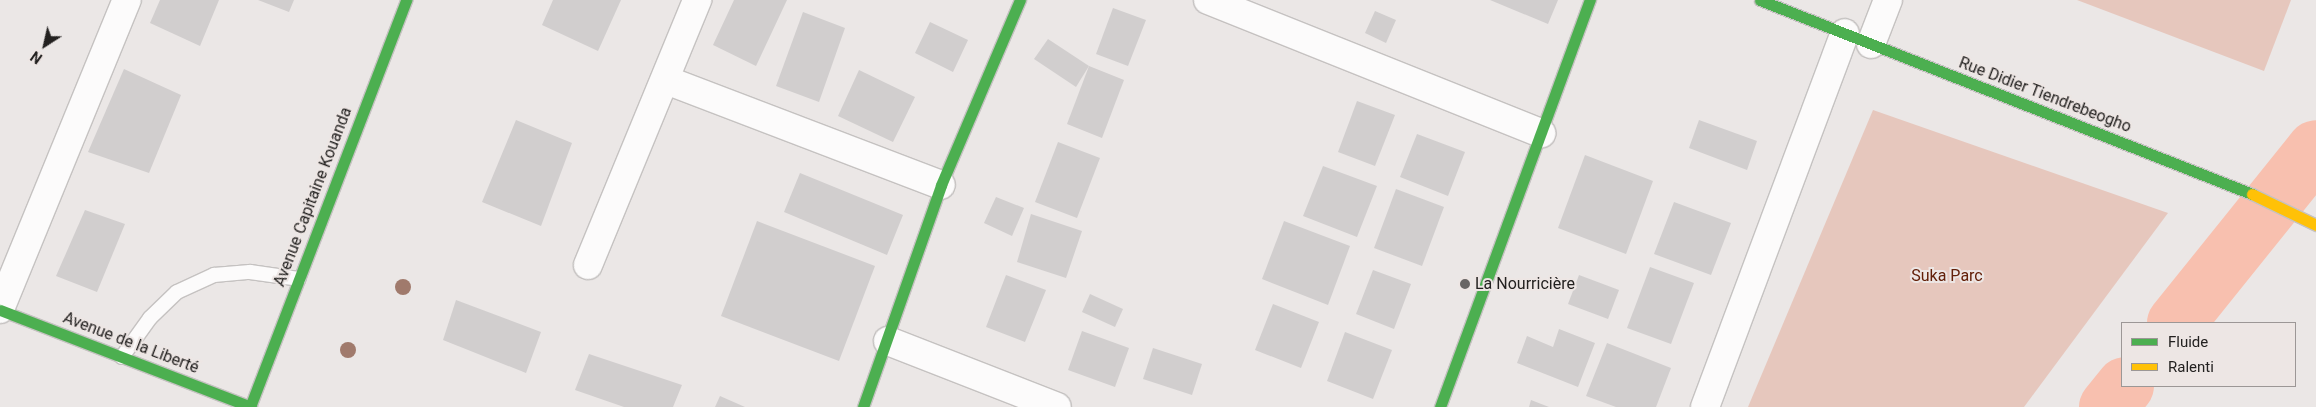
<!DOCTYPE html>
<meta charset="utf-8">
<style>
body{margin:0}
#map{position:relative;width:2316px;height:407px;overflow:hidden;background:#ebe7e6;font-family:Roboto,sans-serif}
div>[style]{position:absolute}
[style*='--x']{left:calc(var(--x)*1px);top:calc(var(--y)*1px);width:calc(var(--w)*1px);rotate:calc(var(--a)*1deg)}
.green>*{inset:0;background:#e6c7bd}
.river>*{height:58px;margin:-29px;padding:0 29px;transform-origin:29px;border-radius:29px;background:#f8c0af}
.building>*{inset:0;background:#d1cece}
.roads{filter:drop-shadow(1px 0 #c5c2c1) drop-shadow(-1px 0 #c5c2c1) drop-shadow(0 1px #c5c2c1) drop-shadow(0 -1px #c5c2c1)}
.lane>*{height:14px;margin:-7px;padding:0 7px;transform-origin:7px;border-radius:7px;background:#fcfbfb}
.street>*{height:28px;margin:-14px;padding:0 14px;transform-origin:14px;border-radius:14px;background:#fcfbfb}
.fast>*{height:11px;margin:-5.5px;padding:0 5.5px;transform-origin:5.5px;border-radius:5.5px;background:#4caf50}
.slow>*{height:11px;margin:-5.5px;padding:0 5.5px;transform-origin:5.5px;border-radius:5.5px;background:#ffc107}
.trees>*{width:16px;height:16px;margin:-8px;border-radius:50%;background:#a07a6c}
.dots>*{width:14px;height:14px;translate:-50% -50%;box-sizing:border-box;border:2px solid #ede6e4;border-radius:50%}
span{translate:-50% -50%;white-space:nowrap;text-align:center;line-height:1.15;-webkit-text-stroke:4px #ede6e4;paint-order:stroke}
.street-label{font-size:16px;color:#232120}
.park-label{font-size:16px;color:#632009}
.poi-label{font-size:16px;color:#232120}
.left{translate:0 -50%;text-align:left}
.legend{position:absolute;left:2121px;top:322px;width:175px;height:65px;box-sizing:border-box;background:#ede6e4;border:1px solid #9c9796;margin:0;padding:6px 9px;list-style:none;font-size:15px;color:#232120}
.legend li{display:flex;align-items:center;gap:10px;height:25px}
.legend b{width:25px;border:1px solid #9c9796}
.north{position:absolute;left:20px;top:20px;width:50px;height:50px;-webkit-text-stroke:4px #ede6e4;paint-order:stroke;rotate:215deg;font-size:14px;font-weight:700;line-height:20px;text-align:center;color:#232120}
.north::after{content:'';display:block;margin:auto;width:18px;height:22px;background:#232120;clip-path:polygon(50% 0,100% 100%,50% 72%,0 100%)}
</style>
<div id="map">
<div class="green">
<i style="clip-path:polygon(2077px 0,2291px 0,2264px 71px)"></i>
<i style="clip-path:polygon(1873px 110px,2168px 213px,2024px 407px,1748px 407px)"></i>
</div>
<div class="river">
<i style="--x:2176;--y:323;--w:223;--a:-51.2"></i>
<i style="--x:2108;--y:407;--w:27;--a:-51"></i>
</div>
<div class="building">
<i style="clip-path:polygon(160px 0,219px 0,200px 46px,150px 23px)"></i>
<i style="clip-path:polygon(258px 0,294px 0,289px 12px)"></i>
<i style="clip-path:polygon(553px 0,621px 0,598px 51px,542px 25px)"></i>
<i style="clip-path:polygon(734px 0,787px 0,756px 66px,713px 45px)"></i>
<i style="clip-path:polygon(1490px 0,1558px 0,1548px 24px)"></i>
<i style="clip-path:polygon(1113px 8px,1146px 20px,1128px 66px,1096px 54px)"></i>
<i style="clip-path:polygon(1375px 11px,1396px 20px,1386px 43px,1365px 33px)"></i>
<i style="clip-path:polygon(803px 12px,845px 28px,819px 102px,776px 86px)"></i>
<i style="clip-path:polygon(930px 22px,968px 40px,953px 72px,915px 53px)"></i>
<i style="clip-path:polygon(1048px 39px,1089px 66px,1076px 87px,1034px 59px)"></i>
<i style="clip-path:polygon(1089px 66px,1124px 80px,1102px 138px,1067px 124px)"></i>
<i style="clip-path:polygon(124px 69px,181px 95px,149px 173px,88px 152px)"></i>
<i style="clip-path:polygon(859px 70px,915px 97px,893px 142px,838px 116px)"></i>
<i style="clip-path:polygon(1357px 101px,1395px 115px,1375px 166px,1338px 152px)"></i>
<i style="clip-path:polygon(516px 120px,572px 143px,541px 226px,482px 202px)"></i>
<i style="clip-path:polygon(1699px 120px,1757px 141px,1747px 170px,1689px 148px)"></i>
<i style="clip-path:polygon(1417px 134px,1465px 152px,1448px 196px,1400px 177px)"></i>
<i style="clip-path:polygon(1058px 142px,1100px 158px,1077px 218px,1035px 202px)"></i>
<i style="clip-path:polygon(1585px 155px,1653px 181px,1626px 254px,1558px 228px)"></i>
<i style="clip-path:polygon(1323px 166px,1377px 186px,1357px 237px,1303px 216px)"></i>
<i style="clip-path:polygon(800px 173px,903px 215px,887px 255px,784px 212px)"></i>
<i style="clip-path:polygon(1396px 189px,1444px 207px,1422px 266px,1374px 248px)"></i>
<i style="clip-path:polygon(996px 197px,1024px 208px,1012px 236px,984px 223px)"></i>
<i style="clip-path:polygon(1674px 202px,1731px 223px,1711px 275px,1654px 254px)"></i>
<i style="clip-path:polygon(85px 210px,125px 224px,97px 292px,56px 276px)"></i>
<i style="clip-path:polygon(1031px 214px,1082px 231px,1066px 278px,1017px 262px)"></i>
<i style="clip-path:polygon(757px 221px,875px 266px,839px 361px,721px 316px)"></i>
<i style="clip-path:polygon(1284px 221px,1350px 246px,1328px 305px,1262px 279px)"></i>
<i style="clip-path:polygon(1650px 267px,1694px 283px,1671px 344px,1627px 328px)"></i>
<i style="clip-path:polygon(1373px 270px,1411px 284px,1394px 329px,1356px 314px)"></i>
<i style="clip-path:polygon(1006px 275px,1046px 290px,1025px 342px,986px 327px)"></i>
<i style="clip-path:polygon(1579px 275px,1619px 290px,1608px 319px,1568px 304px)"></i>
<i style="clip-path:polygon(1090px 294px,1123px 309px,1115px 327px,1082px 312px)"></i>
<i style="clip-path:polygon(456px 300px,541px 332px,526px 373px,443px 340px)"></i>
<i style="clip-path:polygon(1273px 304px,1319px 322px,1301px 368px,1255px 350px)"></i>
<i style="clip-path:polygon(1559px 329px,1595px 343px,1578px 387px,1517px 363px,1527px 336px,1553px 347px)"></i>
<i style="clip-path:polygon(1082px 331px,1129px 348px,1115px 387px,1068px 370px)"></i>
<i style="clip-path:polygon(1345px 332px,1392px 350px,1373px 399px,1327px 381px)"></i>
<i style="clip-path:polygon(1607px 343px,1671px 368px,1656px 407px,1616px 407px,1586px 396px)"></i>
<i style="clip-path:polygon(1153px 348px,1202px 364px,1192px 395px,1143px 379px)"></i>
<i style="clip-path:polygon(589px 354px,682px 385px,673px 407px,624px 407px,575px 390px)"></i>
<i style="clip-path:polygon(720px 396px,745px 407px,715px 407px)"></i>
<i style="clip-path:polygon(1531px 400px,1549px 407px,1529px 407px)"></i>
</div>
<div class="roads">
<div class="lane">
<i style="--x:122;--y:357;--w:48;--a:-54.3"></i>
<i style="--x:150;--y:318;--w:37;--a:-44"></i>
<i style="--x:177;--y:292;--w:41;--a:-24.7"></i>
<i style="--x:214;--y:275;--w:36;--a:-5"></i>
<i style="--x:250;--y:272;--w:49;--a:8.1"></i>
</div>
<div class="street">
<i style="--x:1208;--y:0;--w:359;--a:21.8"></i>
<i style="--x:1871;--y:44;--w:47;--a:-68.9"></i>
<i style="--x:666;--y:80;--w:294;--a:20.9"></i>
<i style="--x:588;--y:265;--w:287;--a:-67.6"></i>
<i style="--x:0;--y:309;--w:334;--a:-67.7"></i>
<i style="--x:888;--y:341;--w:181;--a:21.3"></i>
<i style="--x:1705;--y:407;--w:399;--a:-69.5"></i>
</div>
<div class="fast">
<i style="--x:1760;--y:0;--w:529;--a:21.52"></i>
<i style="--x:0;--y:310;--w:269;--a:21.1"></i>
<i style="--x:250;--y:407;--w:436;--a:-69"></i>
<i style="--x:863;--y:407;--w:235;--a:-70.6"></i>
<i style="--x:941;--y:185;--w:201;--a:-66.9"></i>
<i style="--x:1440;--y:407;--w:434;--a:-69.8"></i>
</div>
<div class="slow">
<i style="--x:2252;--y:194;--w:71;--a:25.8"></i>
</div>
</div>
<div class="trees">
<i style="left:403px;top:287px"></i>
<i style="left:348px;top:350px"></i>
</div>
<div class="dots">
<i style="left:1465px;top:284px;background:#696665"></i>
</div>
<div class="street-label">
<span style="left:2045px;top:95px;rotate:21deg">Rue Didier Tiendrebeogho</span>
<span style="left:313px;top:197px;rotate:-69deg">Avenue Capitaine Kouanda</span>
<span style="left:131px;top:343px;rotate:21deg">Avenue de la Liberté</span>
</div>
<div class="park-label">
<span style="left:1947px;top:276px">Suka Parc</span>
</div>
<div class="poi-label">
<span class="left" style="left:1475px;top:284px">La Nourricière</span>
</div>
<ul class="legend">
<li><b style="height:6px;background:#4caf50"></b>Fluide</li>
<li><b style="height:6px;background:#ffc107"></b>Ralenti</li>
</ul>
<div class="north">N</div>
</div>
